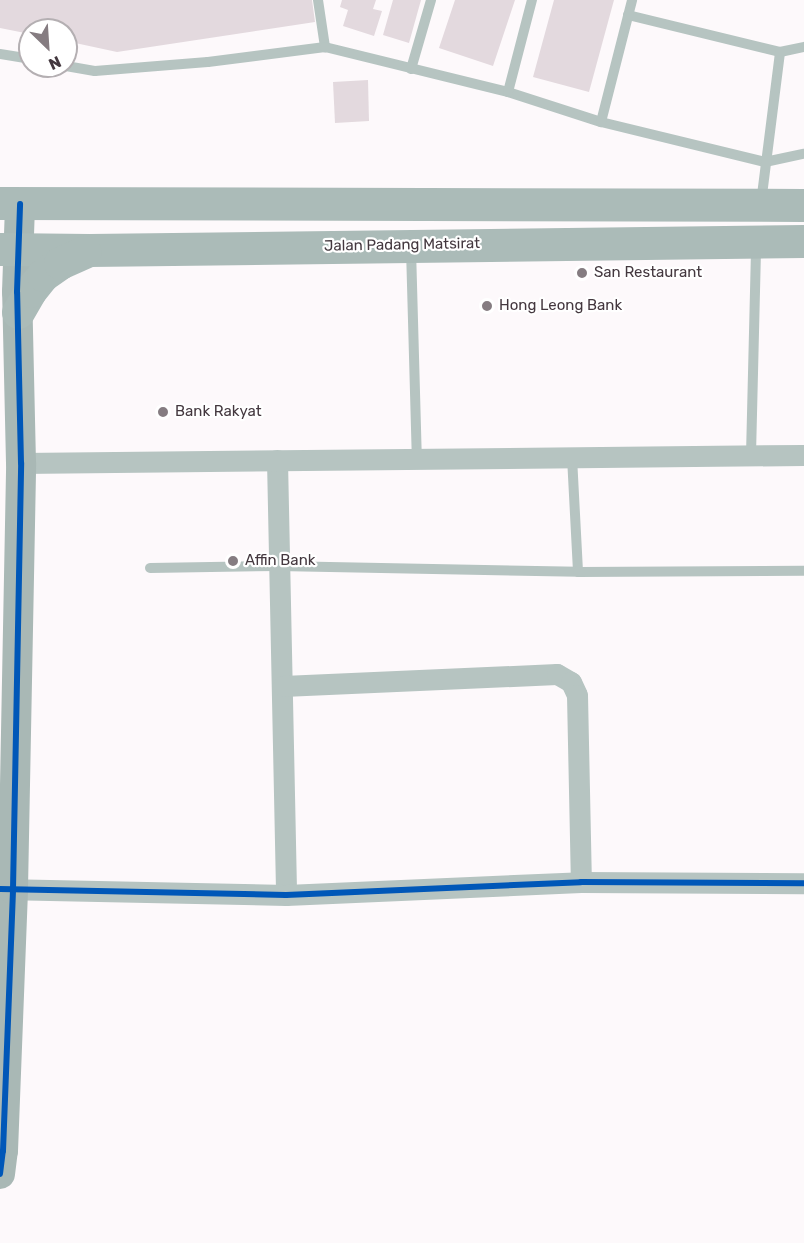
<!DOCTYPE html>
<style>
body{margin:0}
#map{position:relative;width:804px;height:1243px;overflow:hidden;background:#fdf9fb;font-family:Rubik,sans-serif}
div>[style]{position:absolute}
[style*='--x']{left:calc(var(--x)*1px);top:calc(var(--y)*1px);width:calc(var(--w)*1px);rotate:calc(var(--a)*1deg)}
.building>*{inset:0;background:#e3d9de}
.lane>*{height:10px;margin:-5px;padding:0 5px;transform-origin:5px;border-radius:5px;background:#b6c4c1}
.street>*{height:21px;margin:-10.5px;padding:0 10.5px;transform-origin:10.5px;border-radius:10.5px;background:#b6c4c1}
.secondary>*{height:30px;margin:-15px;padding:0 15px;transform-origin:15px;border-radius:15px;background:#a9b8b5}
.primary>*{height:33px;margin:-16.5px;padding:0 16.5px;transform-origin:16.5px;border-radius:16.5px;background:#abbbb8}
.cycleway>*{height:6px;margin:-3px;padding:0 3px;transform-origin:3px;border-radius:3px;background:#0057b8}
.dots>*{width:16px;height:16px;translate:-50% -50%;box-sizing:border-box;border:3px solid #fff;border-radius:50%}
span{translate:-50% -50%;white-space:nowrap;text-align:center;line-height:1.15;-webkit-text-stroke:4.5px #fff;paint-order:stroke}
.street-label{font-size:15px;color:#44383f}
.poi-label{font-size:15px;color:#44383f}
.left{translate:0 -50%;text-align:left}
.north{position:absolute;left:18px;top:18px;width:60px;height:60px;box-sizing:border-box;background:#fff;border:2px solid #b4afb2;border-radius:50%;rotate:155deg;font-size:16px;font-weight:700;line-height:24px;text-align:center;color:#44383f}
.north::after{content:'';display:block;margin:auto;width:21px;height:27px;background:#857c81;clip-path:polygon(50% 0,100% 100%,50% 72%,0 100%)}
</style>
<div id="map">
<div class="building">
<i style="clip-path:polygon(0 0,312px 0,315px 22px,117px 52px,66px 41px,66px 30px,30px 30px,30px 34px,0 28px)"></i>
<i style="clip-path:polygon(342px 0,376px 0,373px 9px,382px 11px,374px 36px,343px 26px,348px 10px,340px 7px)"></i>
<i style="clip-path:polygon(393px 0,421px 0,409px 43px,383px 35px)"></i>
<i style="clip-path:polygon(455px 0,515px 0,493px 66px,439px 48px)"></i>
<i style="clip-path:polygon(554px 0,614px 0,589px 92px,533px 77px)"></i>
<i style="clip-path:polygon(368px 80px,369px 121px,335px 123px,333px 82px)"></i>
</div>
<div class="lane">
<i style="--x:318;--y:0;--w:48;--a:81.5"></i>
<i style="--x:628;--y:15;--w:156;--a:13.7"></i>
<i style="--x:780;--y:52;--w:25;--a:-12"></i>
<i style="--x:0;--y:54;--w:30;--a:9"></i>
<i style="--x:66;--y:66;--w:29;--a:10"></i>
<i style="--x:95;--y:71;--w:113;--a:-4.6"></i>
<i style="--x:208;--y:62;--w:118;--a:-7.3"></i>
<i style="--x:325;--y:47;--w:188;--a:13.8"></i>
<i style="--x:508;--y:92;--w:98;--a:17.9"></i>
<i style="--x:601;--y:122;--w:169;--a:13.7"></i>
<i style="--x:765;--y:162;--w:40;--a:-12"></i>
<i style="--x:411;--y:69;--w:72;--a:-73.8"></i>
<i style="--x:508;--y:92;--w:95;--a:-75.4"></i>
<i style="--x:601;--y:122;--w:126;--a:-75.7"></i>
<i style="--x:761;--y:203;--w:152;--a:-82.8"></i>
<i style="--x:411;--y:249;--w:209;--a:88.4"></i>
<i style="--x:751;--y:455;--w:209;--a:-88.6"></i>
<i style="--x:572;--y:457;--w:115;--a:87"></i>
<i style="--x:150;--y:568;--w:128;--a:-0.9"></i>
<i style="--x:278;--y:566;--w:300;--a:1.1"></i>
<i style="--x:578;--y:572;--w:226;--a:-0.3"></i>
</div>
<div class="street">
<i style="--x:277;--y:460;--w:435;--a:88.8"></i>
<i style="--x:21;--y:463;--w:783;--a:-0.59"></i>
<i style="--x:283;--y:686;--w:274;--a:-2.5"></i>
<i style="--x:557;--y:674;--w:16;--a:30"></i>
<i style="--x:571;--y:682;--w:14;--a:65"></i>
<i style="--x:577;--y:695;--w:187;--a:88.8"></i>
<i style="--x:1;--y:889;--w:285;--a:1.2"></i>
<i style="--x:286;--y:895;--w:295;--a:-2.5"></i>
<i style="--x:581;--y:882;--w:223;--a:0.3"></i>
</div>
<div class="secondary">
<i style="--x:0;--y:1174;--w:23;--a:-83"></i>
<i style="--x:3;--y:1151;--w:262;--a:-87.8"></i>
<i style="--x:13;--y:889;--w:426;--a:-88.9"></i>
<i style="--x:21;--y:463;--w:171;--a:-91.3"></i>
<i style="--x:17;--y:292;--w:88;--a:-88"></i>
</div>
<div class="primary">
<i style="--x:0;--y:203;--w:804;--a:0.14"></i>
<i style="--x:0;--y:249;--w:89;--a:0.6"></i>
<i style="--x:89;--y:250;--w:715;--a:-0.72"></i>
<i style="--x:18;--y:312;--w:24;--a:-60"></i>
<i style="--x:30;--y:291;--w:21;--a:-51"></i>
<i style="--x:43;--y:275;--w:21;--a:-35"></i>
<i style="--x:60;--y:263;--w:27;--a:-24"></i>
</div>
<div class="cycleway">
<i style="--x:0;--y:889;--w:286;--a:1.2"></i>
<i style="--x:286;--y:895;--w:295;--a:-2.5"></i>
<i style="--x:581;--y:882;--w:223;--a:0.3"></i>
<i style="--x:0;--y:1174;--w:23;--a:-83"></i>
<i style="--x:3;--y:1151;--w:262;--a:-87.8"></i>
<i style="--x:13;--y:889;--w:426;--a:-88.9"></i>
<i style="--x:21;--y:463;--w:171;--a:-91.3"></i>
<i style="--x:17;--y:292;--w:88;--a:-88"></i>
</div>
<div class="dots">
<i style="left:582px;top:273px;background:#857c81"></i>
<i style="left:487px;top:306px;background:#857c81"></i>
<i style="left:163px;top:412px;background:#857c81"></i>
<i style="left:233px;top:561px;background:#857c81"></i>
</div>
<div class="street-label">
<span style="left:402px;top:245px;rotate:-1deg">Jalan Padang Matsirat</span>
</div>
<div class="poi-label">
<span class="left" style="left:594px;top:273px">San Restaurant</span>
<span class="left" style="left:499px;top:306px">Hong Leong Bank</span>
<span class="left" style="left:175px;top:412px">Bank Rakyat</span>
<span class="left" style="left:245px;top:561px">Affin Bank</span>
</div>
<div class="north">N</div>
</div>
